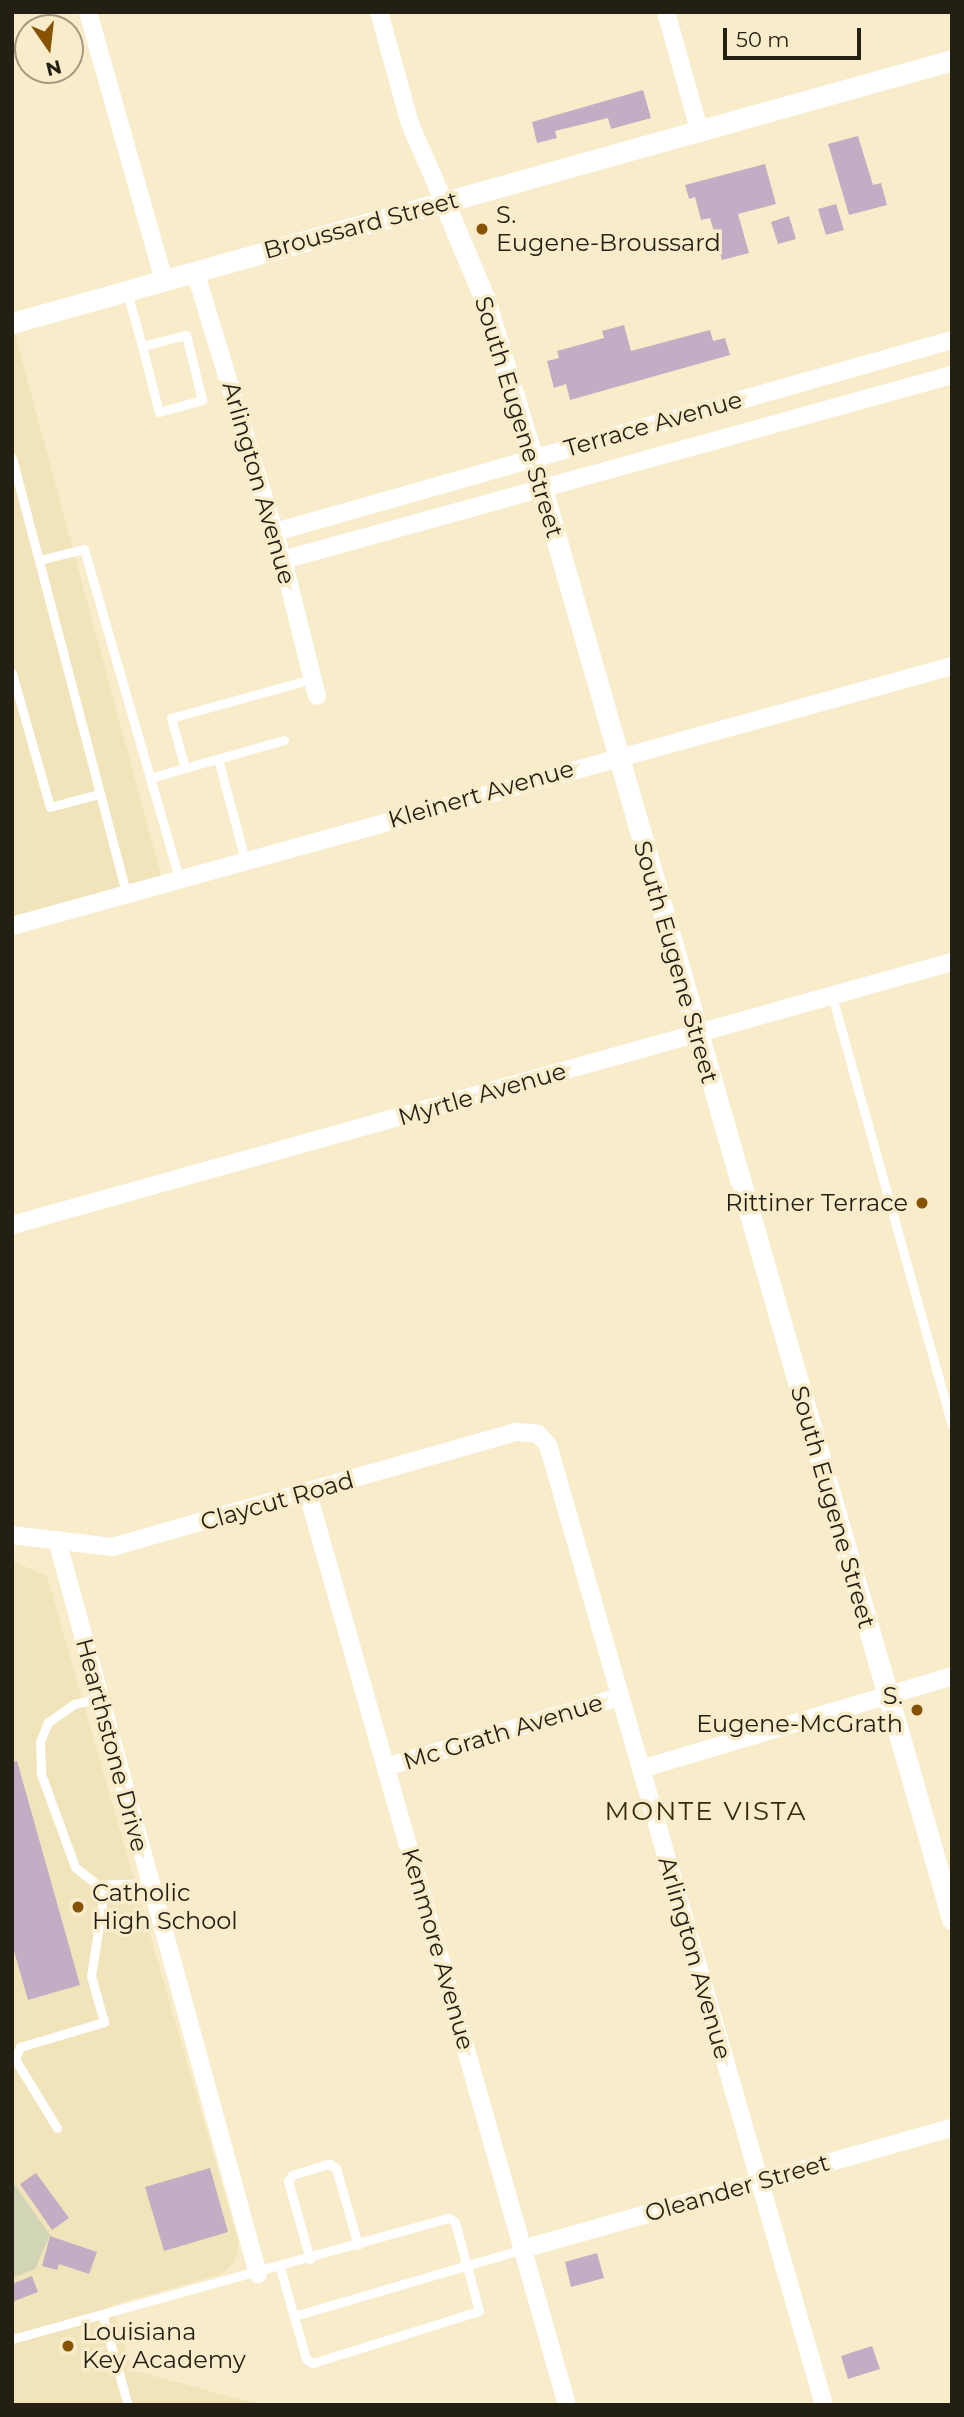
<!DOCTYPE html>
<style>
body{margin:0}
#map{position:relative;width:964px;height:2417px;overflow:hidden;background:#f8eccb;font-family:Montserrat,sans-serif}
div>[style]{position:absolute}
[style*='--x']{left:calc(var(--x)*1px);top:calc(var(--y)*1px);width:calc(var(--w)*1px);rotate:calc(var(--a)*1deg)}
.built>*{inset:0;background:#f1e3ba}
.green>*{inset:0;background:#d2d5b5}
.building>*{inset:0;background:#c5acc5}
.service>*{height:9px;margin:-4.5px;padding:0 4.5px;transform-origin:4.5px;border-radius:4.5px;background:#fff}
.minor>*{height:18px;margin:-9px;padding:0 9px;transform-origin:9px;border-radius:9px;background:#fff}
.tertiary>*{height:21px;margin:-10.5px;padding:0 10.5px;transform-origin:10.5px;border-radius:10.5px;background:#fff}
.dots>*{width:19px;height:19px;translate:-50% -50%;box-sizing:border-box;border:4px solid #f8eccb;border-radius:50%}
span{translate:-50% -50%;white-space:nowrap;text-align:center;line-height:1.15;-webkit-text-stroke:7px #f8eccb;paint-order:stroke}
.poi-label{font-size:24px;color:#241f13}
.left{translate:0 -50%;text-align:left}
.right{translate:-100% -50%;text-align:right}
.street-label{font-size:24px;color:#241f13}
.neighbourhood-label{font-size:26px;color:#342a0e;letter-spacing:2px}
.frame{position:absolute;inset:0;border:14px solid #241f13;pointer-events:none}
.north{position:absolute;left:14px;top:14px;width:70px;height:70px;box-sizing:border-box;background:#f8eccb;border:2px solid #a39a81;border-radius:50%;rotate:166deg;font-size:19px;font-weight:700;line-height:28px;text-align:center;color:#241f13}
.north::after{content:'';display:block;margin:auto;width:24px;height:32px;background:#885300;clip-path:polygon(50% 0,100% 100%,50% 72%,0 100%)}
.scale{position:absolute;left:723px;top:28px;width:138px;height:32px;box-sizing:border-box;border:4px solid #241f13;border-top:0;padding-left:9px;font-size:21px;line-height:24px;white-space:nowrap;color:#241f13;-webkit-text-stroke:5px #f8eccb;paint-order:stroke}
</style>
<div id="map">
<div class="built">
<i style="clip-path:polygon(12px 323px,163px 883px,12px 926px)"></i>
<i style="clip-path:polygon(12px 1561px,47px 1576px,239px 2244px,235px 2262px,222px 2274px,112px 2305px,132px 2370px,262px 2405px,12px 2405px)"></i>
</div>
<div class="green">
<i style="clip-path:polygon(12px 2181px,50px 2235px,35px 2269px,12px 2278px)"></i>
</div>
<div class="building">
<i style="clip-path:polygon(643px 90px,651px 118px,611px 129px,608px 118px,555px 131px,557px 138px,537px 143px,532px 122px)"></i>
<i style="clip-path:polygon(858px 136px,873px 185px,881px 183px,887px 205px,849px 215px,828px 144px)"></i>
<i style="clip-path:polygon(765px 164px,776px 204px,738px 214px,749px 253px,722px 260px,710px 218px,701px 220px,695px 197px,689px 199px,685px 185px)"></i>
<i style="clip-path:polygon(836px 204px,844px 230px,826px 235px,818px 209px)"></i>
<i style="clip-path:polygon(789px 216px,796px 239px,778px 244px,771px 222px)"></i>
<i style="clip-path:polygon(624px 325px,631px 351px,710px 330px,713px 341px,725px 338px,730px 355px,570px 400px,566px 384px,554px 388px,547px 361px,559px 358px,557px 351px,604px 338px,602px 331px)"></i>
<i style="clip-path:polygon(17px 1761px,80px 1985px,28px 2000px,12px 1944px,12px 1762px)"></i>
<i style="clip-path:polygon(210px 2168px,228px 2232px,164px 2251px,145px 2187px)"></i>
<i style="clip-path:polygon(36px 2173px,69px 2218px,52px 2230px,20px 2184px)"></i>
<i style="clip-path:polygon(50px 2236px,97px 2252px,89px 2274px,59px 2264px,57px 2270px,42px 2266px)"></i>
<i style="clip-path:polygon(597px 2253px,604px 2278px,571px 2287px,565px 2262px)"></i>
<i style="clip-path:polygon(32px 2276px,38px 2292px,12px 2302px,12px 2284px)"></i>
<i style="clip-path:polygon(872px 2346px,880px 2369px,848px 2379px,841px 2356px)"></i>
</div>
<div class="service">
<i style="--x:127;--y:292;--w:56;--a:74.5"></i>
<i style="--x:142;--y:346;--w:68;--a:75.6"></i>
<i style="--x:159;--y:412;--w:45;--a:-15.6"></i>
<i style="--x:202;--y:400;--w:67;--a:-103.8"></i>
<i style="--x:186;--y:335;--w:45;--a:166"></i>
<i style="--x:12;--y:458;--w:451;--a:75.3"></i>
<i style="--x:39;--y:560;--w:46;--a:-13.7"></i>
<i style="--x:84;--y:549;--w:343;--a:73.9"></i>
<i style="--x:12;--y:673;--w:139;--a:74.2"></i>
<i style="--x:50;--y:807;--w:51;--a:-14.9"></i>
<i style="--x:284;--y:740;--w:103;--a:164.2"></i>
<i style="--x:185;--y:768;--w:52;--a:-105.6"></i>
<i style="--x:171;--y:718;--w:146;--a:-15.5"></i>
<i style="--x:218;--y:759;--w:105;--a:75"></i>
<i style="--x:150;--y:778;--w:36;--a:-16"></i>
<i style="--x:832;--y:996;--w:445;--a:74.4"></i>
<i style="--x:100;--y:1698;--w:27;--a:167"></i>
<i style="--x:74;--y:1704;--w:32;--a:145"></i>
<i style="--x:48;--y:1722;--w:22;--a:112"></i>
<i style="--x:40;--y:1742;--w:32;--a:88"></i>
<i style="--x:41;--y:1774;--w:99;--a:69.9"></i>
<i style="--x:75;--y:1867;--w:28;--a:39"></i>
<i style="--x:97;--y:1885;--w:52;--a:-2.2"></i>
<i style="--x:57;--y:2128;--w:81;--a:-121.3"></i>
<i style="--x:15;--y:2059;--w:13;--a:-67"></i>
<i style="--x:20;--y:2047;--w:88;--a:-16.6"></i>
<i style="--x:104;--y:2022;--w:48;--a:-105.8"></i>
<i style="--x:91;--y:1976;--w:91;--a:-81.2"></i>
<i style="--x:310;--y:2259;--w:81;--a:-105.8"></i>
<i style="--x:288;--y:2181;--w:7;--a:-56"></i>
<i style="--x:292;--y:2175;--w:39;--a:-17"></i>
<i style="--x:329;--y:2164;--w:8;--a:30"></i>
<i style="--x:336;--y:2168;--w:80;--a:74.1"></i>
<i style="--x:102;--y:2314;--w:95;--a:74.1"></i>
<i style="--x:294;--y:2316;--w:239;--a:-16.3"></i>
<i style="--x:12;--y:2339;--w:453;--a:-15.5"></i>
<i style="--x:449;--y:2218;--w:7;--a:34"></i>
<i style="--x:455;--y:2222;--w:92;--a:74.9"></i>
<i style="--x:479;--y:2311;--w:174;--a:162.6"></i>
<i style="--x:313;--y:2363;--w:8;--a:-150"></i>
<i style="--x:306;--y:2359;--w:95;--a:-105.9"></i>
</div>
<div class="minor">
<i style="--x:88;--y:12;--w:279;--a:74.2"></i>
<i style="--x:379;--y:12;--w:116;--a:74.5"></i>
<i style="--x:410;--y:124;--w:85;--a:66.4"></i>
<i style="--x:666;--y:12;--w:126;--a:74.3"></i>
<i style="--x:195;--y:271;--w:302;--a:73.1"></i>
<i style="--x:283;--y:560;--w:140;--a:76"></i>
<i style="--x:275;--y:532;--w:704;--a:-15.83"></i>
<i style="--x:283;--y:560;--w:694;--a:-15.46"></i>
<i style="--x:12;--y:926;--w:975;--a:-15.46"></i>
<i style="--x:12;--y:1225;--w:976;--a:-15.63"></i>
<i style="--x:308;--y:1494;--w:947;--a:74.13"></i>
<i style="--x:12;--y:1535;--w:101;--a:6.8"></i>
<i style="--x:112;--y:1547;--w:421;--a:-15.9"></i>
<i style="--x:517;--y:1432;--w:21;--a:5"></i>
<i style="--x:538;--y:1434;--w:15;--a:48"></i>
<i style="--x:548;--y:1445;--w:999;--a:73.96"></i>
<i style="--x:57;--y:1540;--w:761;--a:74.69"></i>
<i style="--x:386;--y:1767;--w:243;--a:-16.7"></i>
<i style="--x:641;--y:1769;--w:325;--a:-16.6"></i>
<i style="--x:523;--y:2249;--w:446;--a:-15.8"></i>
</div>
<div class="tertiary">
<i style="--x:444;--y:202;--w:103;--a:67.2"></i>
<i style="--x:484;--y:297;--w:201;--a:73.2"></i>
<i style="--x:542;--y:489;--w:1488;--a:74"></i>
<i style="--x:12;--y:323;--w:976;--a:-15.63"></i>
</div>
<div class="dots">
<i style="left:482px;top:229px;background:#885300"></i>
<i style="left:922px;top:1203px;background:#885300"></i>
<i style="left:917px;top:1710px;background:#885300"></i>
<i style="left:78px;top:1907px;background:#885300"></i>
<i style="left:68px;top:2346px;background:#885300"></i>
</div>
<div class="poi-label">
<span class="left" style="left:496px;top:229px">S.<br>Eugene-Broussard</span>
<span class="right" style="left:908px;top:1203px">Rittiner Terrace</span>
<span class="right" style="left:903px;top:1710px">S.<br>Eugene-McGrath</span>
<span class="left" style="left:92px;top:1907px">Catholic<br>High School</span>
<span class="left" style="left:82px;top:2346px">Louisiana<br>Key Academy</span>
</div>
<div class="street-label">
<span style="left:361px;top:225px;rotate:-15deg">Broussard Street</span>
<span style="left:519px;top:417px;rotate:73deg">South Eugene Street</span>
<span style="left:653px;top:424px;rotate:-16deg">Terrace Avenue</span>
<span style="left:259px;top:483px;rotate:74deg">Arlington Avenue</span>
<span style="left:481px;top:794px;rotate:-16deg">Kleinert Avenue</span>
<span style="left:676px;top:962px;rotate:74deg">South Eugene Street</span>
<span style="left:482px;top:1094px;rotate:-16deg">Myrtle Avenue</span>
<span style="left:277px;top:1501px;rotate:-16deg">Claycut Road</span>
<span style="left:833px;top:1507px;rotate:74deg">South Eugene Street</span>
<span style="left:503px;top:1732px;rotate:-17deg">Mc Grath Avenue</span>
<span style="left:112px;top:1745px;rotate:75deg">Hearthstone Drive</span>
<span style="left:438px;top:1949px;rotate:74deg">Kenmore Avenue</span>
<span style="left:695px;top:1958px;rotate:74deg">Arlington Avenue</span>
<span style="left:737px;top:2188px;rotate:-16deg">Oleander Street</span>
</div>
<div class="neighbourhood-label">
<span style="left:706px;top:1812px">MONTE VISTA</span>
</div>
<div class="frame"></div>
<div class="north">N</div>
<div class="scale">50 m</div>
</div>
